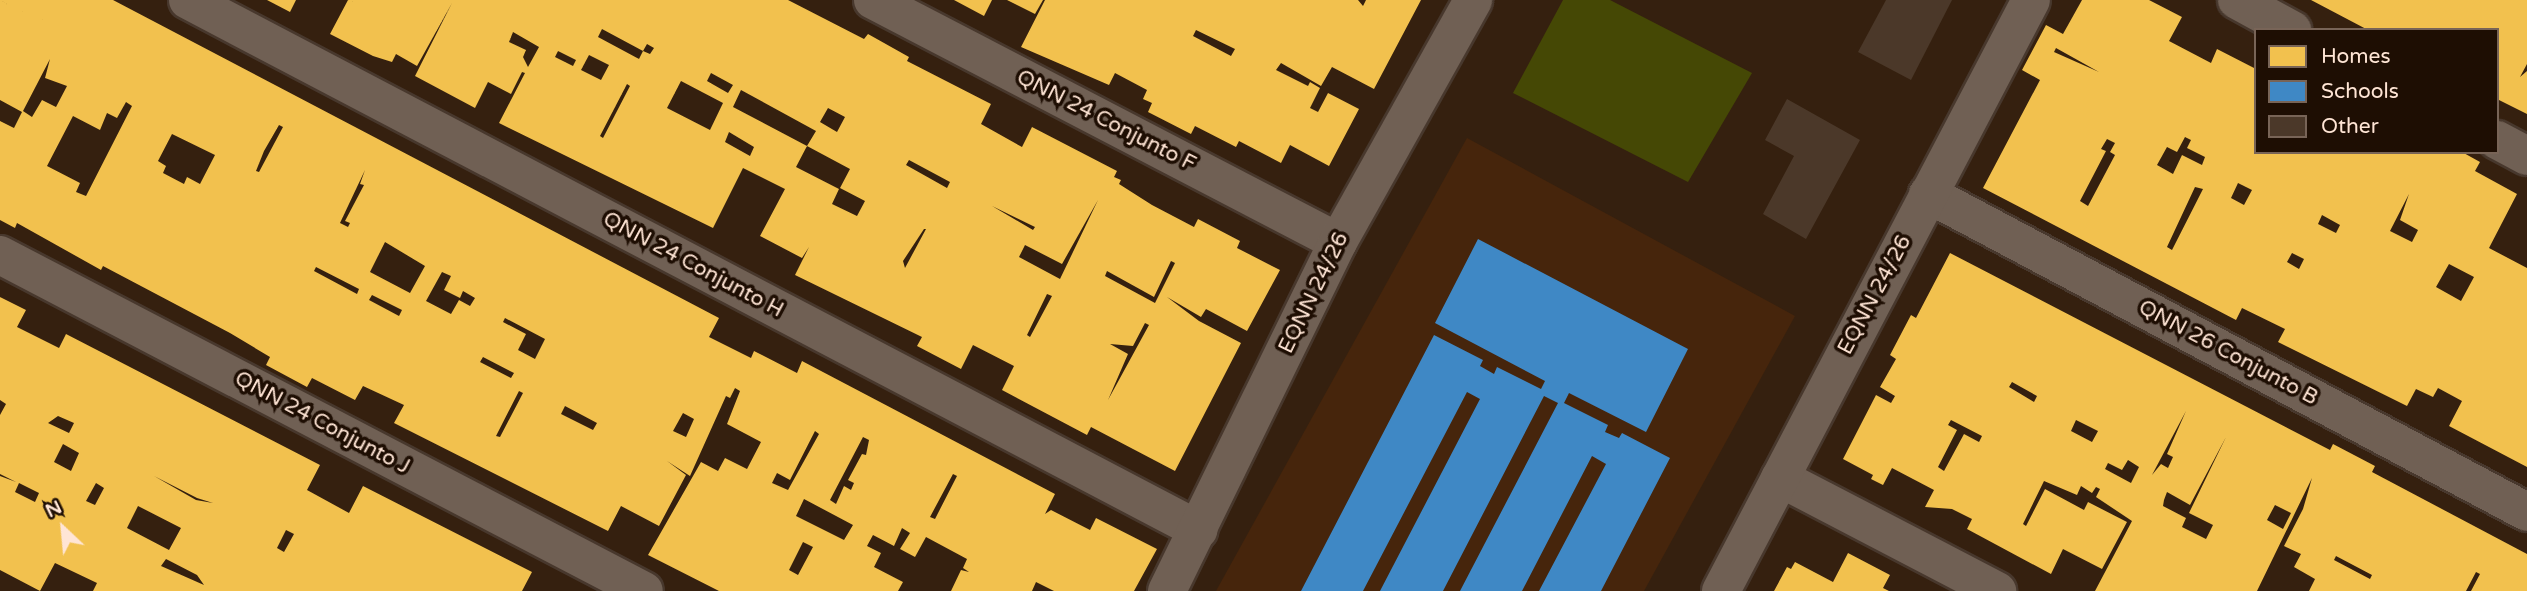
<!DOCTYPE html>
<style>
body{margin:0}
#map{position:relative;width:2527px;height:591px;overflow:hidden;background:#35200f;font-family:"Varela Round",sans-serif}
div>[style]{position:absolute}
[style*='--x']{left:calc(var(--x)*1px);top:calc(var(--y)*1px);width:calc(var(--w)*1px);rotate:calc(var(--a)*1deg)}
.built>*{inset:0;background:#46250c}
.green>*{inset:0;background:#454805}
.homes>*{inset:0;background:#f2c14e}
.schools>*{inset:0;background:#3f88c5}
.building>*{inset:0;background:#4b3829}
.roads{filter:drop-shadow(2px 0 #48382d) drop-shadow(-2px 0 #48382d) drop-shadow(0 2px #48382d) drop-shadow(0 -2px #48382d)}
.minor>*{height:38px;margin:-19px;padding:0 19px;transform-origin:19px;border-radius:19px;background:#706054}
span{translate:-50% -50%;white-space:nowrap;text-align:center;line-height:1.15;-webkit-text-stroke:7px #1e0e03;paint-order:stroke}
.street-label{font-size:21px;color:#ffe5d5}
.legend{position:absolute;left:2254px;top:28px;width:245px;height:126px;box-sizing:border-box;background:#1e0e03;border:2px solid #786457;margin:0;padding:9px 12px;list-style:none;font-size:21px;color:#ffe5d5}
.legend li{display:flex;align-items:center;gap:14px;height:35px}
.legend b{width:35px;border:2px solid #786457}
.north{position:absolute;left:28px;top:493px;width:70px;height:70px;-webkit-text-stroke:5px #1e0e03;paint-order:stroke;rotate:334deg;font-size:19px;font-weight:700;line-height:28px;text-align:center;color:#ffe5d5}
.north::after{content:'';display:block;margin:auto;width:24px;height:32px;background:#ffe5d5;clip-path:polygon(50% 0,100% 100%,50% 72%,0 100%)}
</style>
<div id="map">
<div class="built">
<i style="clip-path:polygon(1467px 138px,1795px 316px,1644px 591px,1216px 591px)"></i>
</div>
<div class="green">
<i style="clip-path:polygon(1563px 0,1610px 0,1752px 73px,1688px 182px,1513px 93px)"></i>
</div>
<div class="homes">
<i style="clip-path:polygon(evenodd,0 0,113px 0,719px 318px,709px 337px,751px 358px,754px 351px,797px 373px,802px 361px,1055px 494px,1045px 514px,1051px 510px,1090px 530px,1096px 518px,1157px 549px,1134px 591px,1054px 591px,1036px 582px,1032px 591px,951px 591px,961px 570px,969px 572px,963px 568px,967px 559px,926px 537px,915px 557px,900px 549px,910px 533px,902px 528px,894px 546px,873px 535px,867px 546px,881px 553px,874px 567px,903px 582px,898px 591px,719px 591px,648px 555px,701px 462px,718px 471px,725px 458px,747px 469px,761px 442px,727px 424px,740px 391px,735px 388px,730px 398px,726px 396px,690px 476px,667px 461px,686px 475px,659px 526px,621px 506px,608px 531px,394px 423px,404px 405px,363px 386px,355px 400px,312px 378px,307px 387px,266px 365px,270px 357px,230px 333px,103px 266px,101px 270px,17px 223px,15px 228px,0 220px,0 121px,14px 128px,22px 112px,0 100px,0 0,50px 59px,45px 78px,67px 86px,56px 107px,42px 100px,32px 117px,23px 111px,50px 59px,0 0,126px 102px,132px 106px,86px 196px,76px 192px,80px 183px,47px 166px,73px 116px,100px 130px,107px 113px,117px 118px,126px 102px,0 0,279px 125px,283px 127px,259px 172px,256px 171px,264px 151px,279px 125px,0 0,172px 134px,215px 155px,200px 184px,187px 177px,184px 184px,163px 173px,166px 166px,158px 161px,172px 134px,0 0,365px 170px,360px 184px,364px 185px,345px 221px,350px 223px,348px 227px,340px 223px,365px 170px,0 0,385px 242px,425px 266px,410px 293px,370px 272px,385px 242px,0 0,316px 267px,359px 289px,357px 294px,314px 271px,316px 267px,0 0,442px 272px,451px 276px,444px 290px,460px 298px,463px 291px,475px 298px,470px 306px,459px 300px,451px 314px,426px 301px,442px 272px,0 0,372px 295px,402px 310px,399px 316px,369px 300px,372px 295px,0 0,505px 318px,545px 339px,535px 359px,518px 350px,526px 334px,503px 322px,505px 318px,0 0,483px 357px,514px 373px,511px 378px,480px 362px,483px 357px,0 0,519px 391px,523px 393px,500px 437px,496px 436px,519px 391px,0 0,565px 406px,597px 423px,593px 430px,561px 414px,565px 406px,0 0,683px 413px,694px 419px,686px 437px,673px 431px,683px 413px,0 0,815px 431px,819px 434px,788px 490px,772px 483px,777px 473px,790px 480px,815px 431px,0 0,863px 437px,869px 440px,866px 455px,862px 454px,848px 480px,854px 483px,851px 490px,844px 486px,836px 504px,830px 500px,863px 437px,0 0,953px 474px,957px 476px,935px 519px,930px 517px,953px 474px,0 0,804px 499px,853px 525px,844px 540px,796px 516px,804px 499px,0 0,803px 542px,813px 547px,798px 575px,789px 570px,803px 542px)"></i>
<i style="clip-path:polygon(267px 0,296px 0,290px 12px)"></i>
<i style="clip-path:polygon(evenodd,348px 0,788px 0,864px 39px,868px 34px,909px 57px,907px 61px,991px 104px,981px 124px,1022px 147px,1032px 127px,1117px 171px,1114px 177px,1121px 180px,1119px 184px,1152px 205px,1194px 227px,1198px 219px,1240px 241px,1237px 248px,1280px 270px,1247px 331px,1206px 309px,1201px 317px,1167px 297px,1199px 321px,1241px 343px,1175px 471px,1091px 427px,1087px 435px,1002px 390px,1014px 366px,973px 345px,961px 369px,917px 346px,922px 337px,795px 275px,809px 247px,802px 258px,760px 236px,785px 189px,743px 168px,713px 228px,499px 123px,525px 73px,522px 72px,511px 94px,488px 82px,475px 108px,415px 76px,452px 3px,417px 66px,396px 54px,392px 62px,373px 56px,330px 34px,348px 0,602px 29px,643px 51px,647px 44px,654px 48px,650px 54px,643px 51px,639px 59px,598px 37px,602px 29px,348px 0,513px 32px,539px 47px,528px 67px,523px 57px,526px 50px,509px 42px,513px 32px,348px 0,558px 51px,576px 60px,573px 66px,555px 57px,558px 51px,348px 0,589px 55px,609px 65px,601px 80px,581px 70px,589px 55px,348px 0,711px 73px,733px 85px,728px 93px,707px 81px,711px 73px,348px 0,681px 81px,723px 103px,710px 130px,667px 108px,681px 81px,348px 0,627px 84px,630px 86px,603px 138px,600px 136px,627px 84px,348px 0,741px 90px,816px 131px,807px 146px,850px 169px,840px 188px,865px 201px,857px 216px,832px 204px,839px 189px,796px 167px,807px 146px,733px 107px,741px 90px,348px 0,828px 108px,845px 117px,837px 132px,820px 122px,828px 108px,348px 0,729px 132px,754px 147px,750px 156px,725px 142px,729px 132px,348px 0,909px 160px,950px 182px,947px 188px,906px 165px,909px 160px,348px 0,1098px 200px,1060px 279px,1019px 257px,1025px 245px,1062px 264px,1098px 200px,348px 0,992px 206px,1035px 227px,1033px 230px,992px 206px,348px 0,924px 229px,926px 229px,905px 268px,903px 261px,924px 229px,348px 0,1171px 261px,1175px 263px,1155px 303px,1105px 276px,1107px 271px,1154px 297px,1171px 261px,348px 0,1047px 294px,1052px 296px,1030px 337px,1027px 335px,1047px 294px,348px 0,1145px 323px,1149px 325px,1108px 400px,1128px 354px,1110px 344px,1133px 346px,1145px 323px)"></i>
<i style="clip-path:polygon(954px 0,992px 0,984px 16px)"></i>
<i style="clip-path:polygon(1007px 0,1043px 0,1035px 14px)"></i>
<i style="clip-path:polygon(evenodd,1045px 0,1358px 0,1363px 6px,1366px 0,1421px 0,1374px 89px,1332px 67px,1321px 86px,1281px 63px,1276px 70px,1308px 86px,1310px 82px,1320px 88px,1310px 108px,1318px 112px,1328px 93px,1359px 109px,1329px 166px,1290px 145px,1281px 163px,1239px 141px,1236px 147px,1195px 126px,1191px 134px,1148px 112px,1152px 103px,1143px 99px,1147px 90px,1115px 73px,1109px 85px,1021px 47px,1045px 0,1196px 30px,1235px 49px,1231px 56px,1193px 36px,1196px 30px)"></i>
<i style="clip-path:polygon(evenodd,2082px 0,2149px 0,2182px 17px,2169px 41px,2211px 63px,2217px 49px,2256px 69px,2256px 152px,2462px 152px,2480px 162px,2475px 171px,2517px 194px,2489px 248px,2527px 268px,2527px 467px,2449px 426px,2462px 401px,2438px 388px,2433px 397px,2416px 389px,2407px 406px,2278px 342px,2285px 329px,2242px 308px,2236px 320px,1983px 188px,2040px 80px,2022px 70px,2046px 25px,2063px 34px,2082px 0,2056px 48px,2099px 72px,2054px 52px,2056px 48px,2082px 0,2185px 137px,2191px 140px,2187px 148px,2205px 157px,2202px 165px,2182px 155px,2173px 174px,2157px 165px,2167px 147px,2177px 152px,2185px 137px,2082px 0,2107px 139px,2115px 143px,2110px 152px,2115px 155px,2088px 206px,2080px 201px,2106px 151px,2101px 149px,2107px 139px,2082px 0,2238px 183px,2252px 190px,2244px 205px,2231px 198px,2238px 183px,2082px 0,2195px 187px,2203px 189px,2172px 250px,2167px 247px,2195px 187px,2082px 0,2409px 194px,2400px 220px,2418px 230px,2412px 242px,2390px 231px,2409px 194px,2082px 0,2322px 215px,2340px 225px,2336px 233px,2318px 224px,2322px 215px,2082px 0,2292px 253px,2304px 259px,2299px 269px,2287px 262px,2292px 253px,2082px 0,2449px 264px,2474px 277px,2461px 301px,2436px 287px,2449px 264px)"></i>
<i style="clip-path:polygon(2311px 0,2527px 0,2527px 64px,2520px 77px,2527px 71px,2527px 114px,2497px 99px,2497px 30px,2368px 30px)"></i>
<i style="clip-path:polygon(evenodd,1950px 253px,2330px 450px,2333px 444px,2375px 466px,2372px 472px,2527px 554px,2527px 591px,2471px 591px,2480px 574px,2476px 572px,2466px 591px,2309px 591px,2315px 579px,2294px 567px,2301px 554px,2284px 546px,2303px 509px,2312px 478px,2257px 591px,2095px 591px,2132px 521px,2096px 497px,2100px 489px,2096px 487px,2092px 493px,2081px 486px,2077px 495px,2044px 481px,2023px 524px,2026px 526px,2045px 489px,2084px 510px,2088px 502px,2127px 522px,2102px 569px,2063px 549px,2051px 574px,1967px 529px,1972px 519px,1952px 509px,1925px 507px,1934px 490px,1892px 468px,1883px 485px,1871px 479px,1873px 475px,1843px 459px,1876px 395px,1891px 403px,1895px 396px,1880px 387px,1896px 359px,1890px 355px,1911px 315px,1916px 318px,1950px 253px,2012px 382px,2037px 396px,2034px 402px,2009px 387px,2012px 382px,1950px 253px,2186px 411px,2167px 454px,2173px 457px,2168px 468px,2161px 464px,2152px 475px,2186px 411px,1950px 253px,1951px 420px,1982px 436px,1979px 442px,1964px 434px,1944px 471px,1938px 467px,1957px 430px,1948px 425px,1951px 420px,1950px 253px,2076px 420px,2098px 431px,2092px 442px,2071px 431px,2076px 420px,1950px 253px,2226px 437px,2189px 513px,2213px 525px,2206px 539px,2182px 527px,2186px 518px,2163px 506px,2164px 500px,2167px 492px,2190px 505px,2226px 437px,1950px 253px,2128px 460px,2139px 467px,2131px 483px,2105px 469px,2108px 463px,2122px 470px,2128px 460px,1950px 253px,2275px 505px,2291px 513px,2283px 529px,2267px 520px,2275px 505px,1950px 253px,2336px 556px,2372px 575px,2370px 579px,2334px 560px,2336px 556px)"></i>
<i style="clip-path:polygon(evenodd,0 297px,26px 310px,17px 327px,59px 348px,66px 334px,320px 465px,307px 490px,349px 513px,363px 486px,532px 572px,522px 591px,93px 591px,97px 583px,55px 563px,40px 591px,0 570px,0 476px,16px 482px,0 474px,0 415px,6px 404px,0 400px,0 297px,58px 416px,74px 423px,69px 433px,48px 423px,58px 416px,0 297px,63px 444px,79px 453px,71px 471px,54px 462px,63px 444px,0 297px,154px 476px,197px 498px,213px 503px,196px 500px,154px 476px,0 297px,19px 483px,39px 493px,35px 502px,15px 492px,19px 483px,0 297px,96px 483px,104px 488px,95px 505px,86px 501px,96px 483px,0 297px,138px 506px,181px 528px,169px 550px,127px 528px,138px 506px,0 297px,286px 530px,294px 534px,284px 552px,277px 548px,286px 530px,0 297px,166px 559px,197px 575px,204px 585px,161px 566px,166px 559px)"></i>
<i style="clip-path:polygon(1848px 553px,1890px 575px,1883px 588px,1889px 591px,1774px 591px,1787px 567px,1791px 569px,1795px 562px,1833px 582px)"></i>
</div>
<div class="schools">
<i style="clip-path:polygon(1478px 239px,1688px 349px,1646px 432px,1569px 393px,1564px 403px,1608px 425px,1605px 432px,1619px 438px,1622px 433px,1670px 458px,1601px 591px,1539px 591px,1606px 464px,1592px 456px,1522px 591px,1460px 591px,1558px 403px,1544px 396px,1443px 591px,1380px 591px,1480px 399px,1467px 392px,1363px 591px,1301px 591px,1434px 335px,1483px 360px,1480px 366px,1494px 374px,1497px 367px,1541px 389px,1545px 381px,1435px 323px)"></i>
</div>
<div class="building">
<i style="clip-path:polygon(1886px 0,1952px 0,1911px 80px,1858px 52px)"></i>
<i style="clip-path:polygon(1787px 99px,1860px 140px,1806px 239px,1763px 214px,1794px 156px,1765px 140px)"></i>
</div>
<div class="roads">
<div class="minor">
<i style="--x:188;--y:0;--w:1141;--a:27.67"></i>
<i style="--x:873;--y:0;--w:524;--a:27.49"></i>
<i style="--x:2237;--y:0;--w:63;--a:28.6"></i>
<i style="--x:2497;--y:140;--w:34;--a:28"></i>
<i style="--x:1928;--y:194;--w:678;--a:27.96"></i>
<i style="--x:0;--y:255;--w:726;--a:27.55"></i>
<i style="--x:1780;--y:478;--w:245;--a:27.5"></i>
<i style="--x:1167;--y:591;--w:389;--a:-63.9"></i>
<i style="--x:1338;--y:242;--w:277;--a:-60.8"></i>
<i style="--x:1721;--y:591;--w:667;--a:-62.32"></i>
</div>
</div>
<div class="street-label">
<span style="left:1106px;top:121px;rotate:27deg">QNN 24 Conjunto F</span>
<span style="left:693px;top:265px;rotate:28deg">QNN 24 Conjunto H</span>
<span style="left:1314px;top:293px;rotate:-64deg">EQNN 24/26</span>
<span style="left:1875px;top:295px;rotate:-62deg">EQNN 24/26</span>
<span style="left:2228px;top:353px;rotate:28deg">QNN 26 Conjunto B</span>
<span style="left:322px;top:423px;rotate:28deg">QNN 24 Conjunto J</span>
</div>
<ul class="legend">
<li><b style="height:19px;background:#f2c14e"></b>Homes</li>
<li><b style="height:19px;background:#3f88c5"></b>Schools</li>
<li><b style="height:19px;background:#4b3829"></b>Other</li>
</ul>
<div class="north">N</div>
</div>
